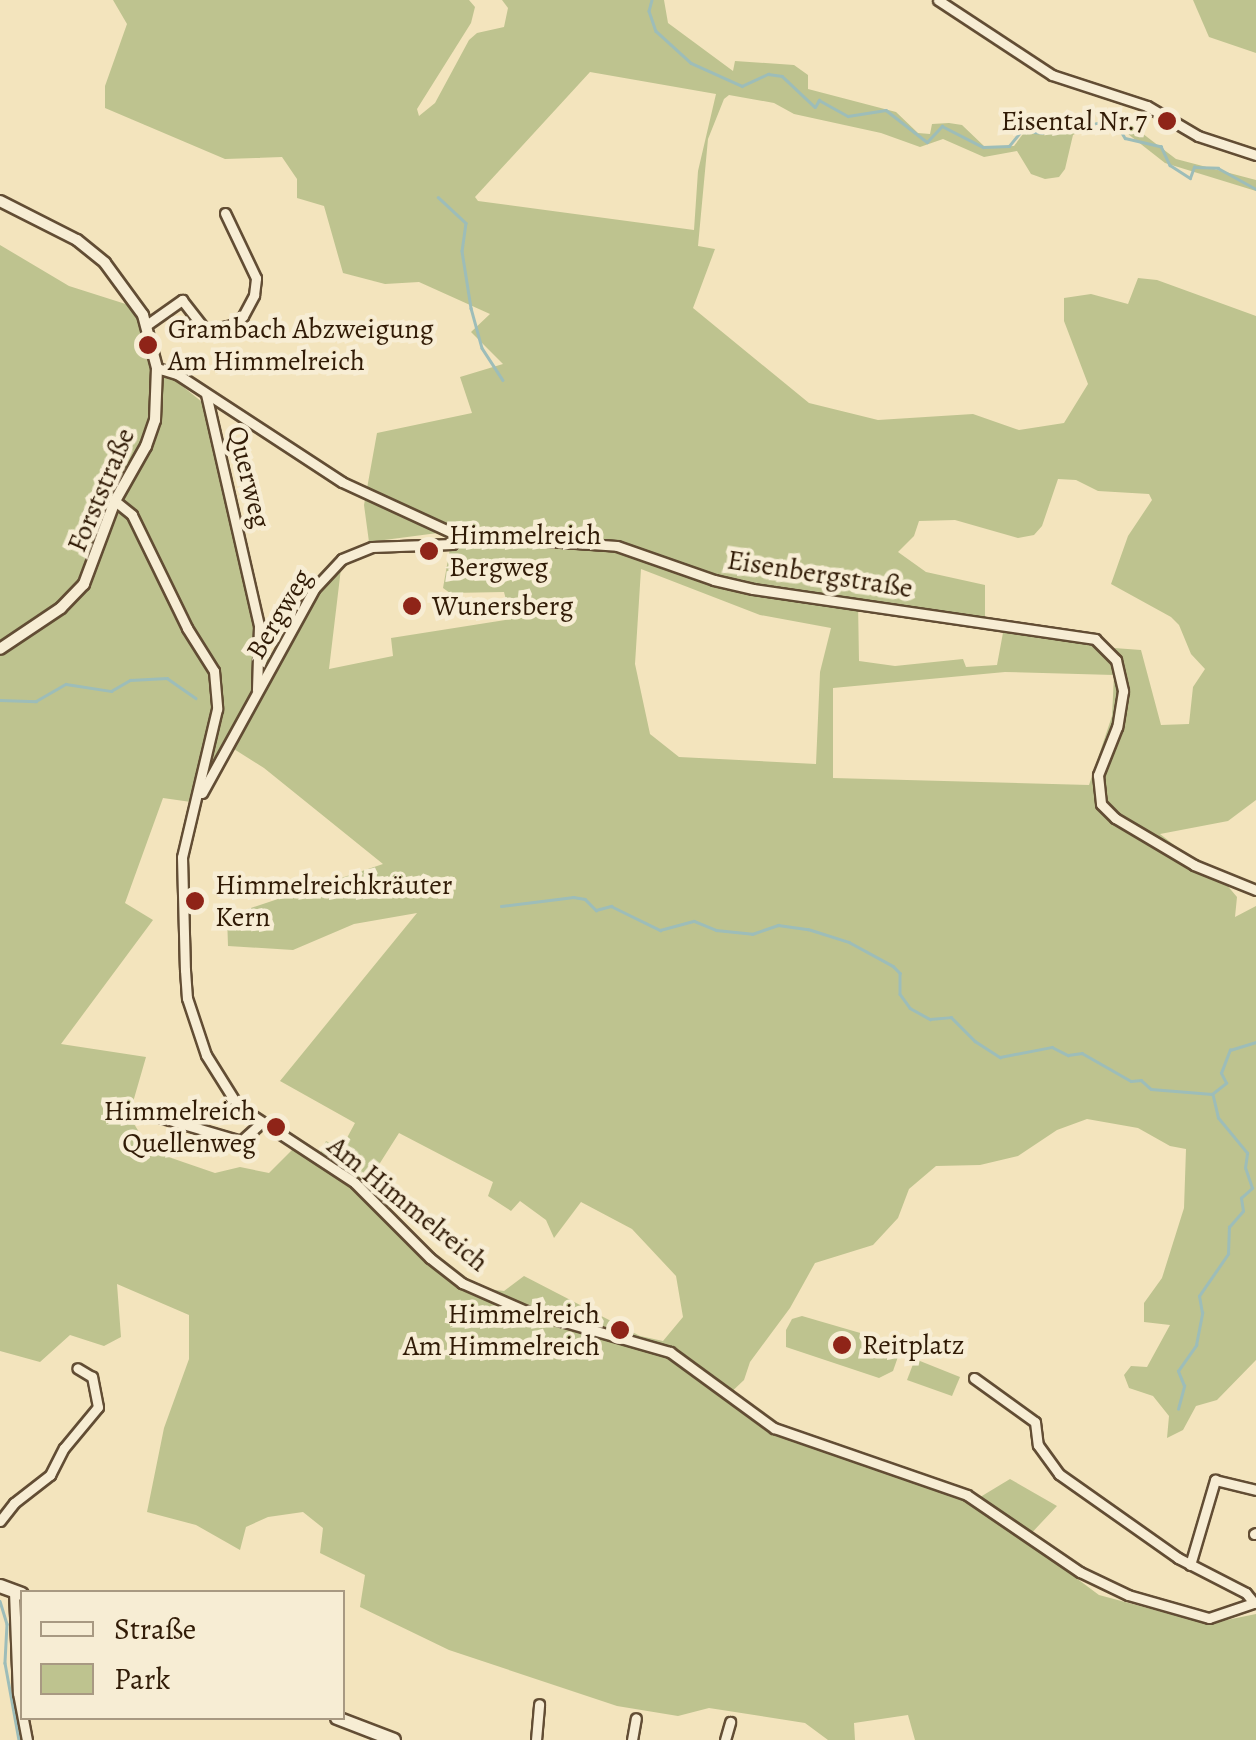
<!DOCTYPE html>
<meta charset="utf-8">
<style>
body{margin:0}
#map{position:relative;width:1256px;height:1740px;overflow:hidden;background:#f3e4bd;font-family:Alegreya,serif}
div>[style]{position:absolute}
[style*='--x']{left:calc(var(--x)*1px);top:calc(var(--y)*1px);width:calc(var(--w)*1px);rotate:calc(var(--a)*1deg)}
.green>*{inset:0;background:#bec38f}
.stream>*{height:2.5px;margin:-1.25px;padding:0 1.25px;transform-origin:1.25px;border-radius:1.25px;background:#9dbdb9}
.roads{filter:drop-shadow(2px 0 #624d34) drop-shadow(-2px 0 #624d34) drop-shadow(0 2px #624d34) drop-shadow(0 -2px #624d34)}
.minor>*{height:9px;margin:-4.5px;padding:0 4.5px;transform-origin:4.5px;border-radius:4.5px;background:#f7edd4}
.tertiary>*{height:10px;margin:-5px;padding:0 5px;transform-origin:5px;border-radius:5px;background:#f7edd4}
.secondary>*{height:12px;margin:-6px;padding:0 6px;transform-origin:6px;border-radius:6px;background:#f7edd4}
.dots>*{width:28px;height:28px;translate:-50% -50%;box-sizing:border-box;border:5px solid #f7edd4;border-radius:50%}
span{translate:-50% -50%;white-space:nowrap;text-align:center;line-height:1.15;-webkit-text-stroke:9px #f7edd4;paint-order:stroke}
.poi-label{font-size:28px;color:#311b06}
.right{translate:-100% -50%;text-align:right}
.left{translate:0 -50%;text-align:left}
.street-label{font-size:28px;color:#311b06}
.legend{position:absolute;left:20px;top:1590px;width:325px;height:130px;box-sizing:border-box;background:#f7edd4;border:2px solid #a89982;margin:0;padding:12px 18px;list-style:none;font-size:30px;color:#311b06}
.legend li{display:flex;align-items:center;gap:20px;height:50px}
.legend b{width:50px;border:2px solid #a89982}
</style>
<div id="map">
<div class="green">
<i style="clip-path:polygon(evenodd,113px 0,469px 0,475px 7px,471px 23px,417px 109px,419px 116px,435px 103px,469px 40px,477px 33px,504px 27px,508px 8px,502px 0,664px 0,668px 23px,733px 71px,735px 61px,794px 65px,808px 75px,808px 89px,896px 112px,918px 133px,930px 134px,932px 124px,949px 123px,962px 125px,985px 147px,1014px 146px,1026px 130px,1044px 124px,1095px 123px,1073px 135px,1065px 169px,1059px 177px,1045px 179px,1031px 174px,1017px 151px,984px 157px,943px 139px,920px 147px,881px 133px,794px 114px,774px 103px,729px 95px,724px 99px,708px 139px,698px 246px,715px 249px,693px 308px,809px 403px,878px 420px,973px 414px,1019px 430px,1064px 423px,1088px 384px,1064px 321px,1064px 298px,1091px 294px,1128px 304px,1138px 278px,1157px 280px,1256px 316px,1256px 800px,1228px 821px,1160px 834px,1196px 862px,1227px 876px,1226px 884px,1237px 897px,1235px 917px,1256px 906px,1256px 1360px,1217px 1400px,1196px 1406px,1183px 1430px,1167px 1438px,1169px 1416px,1153px 1396px,1129px 1388px,1124px 1375px,1131px 1366px,1147px 1367px,1170px 1325px,1144px 1322px,1144px 1303px,1162px 1278px,1184px 1208px,1186px 1149px,1170px 1146px,1138px 1128px,1087px 1119px,1057px 1130px,1018px 1156px,980px 1165px,936px 1166px,909px 1189px,898px 1218px,873px 1245px,815px 1263px,790px 1308px,750px 1362px,744px 1380px,724px 1399px,766px 1431px,972px 1502px,1010px 1479px,1057px 1506px,1025px 1540px,1099px 1595px,1207px 1624px,1256px 1614px,1256px 1740px,915px 1740px,908px 1715px,854px 1723px,855px 1740px,828px 1740px,805px 1723px,709px 1708px,678px 1716px,617px 1706px,449px 1650px,360px 1607px,365px 1575px,320px 1553px,323px 1528px,303px 1512px,268px 1517px,246px 1527px,240px 1550px,196px 1525px,147px 1512px,164px 1428px,189px 1359px,189px 1315px,117px 1284px,121px 1337px,104px 1346px,70px 1335px,40px 1362px,0 1351px,0 245px,69px 286px,135px 307px,160px 368px,202px 402px,251px 597px,256px 649px,263px 657px,272px 660px,292px 616px,342px 560px,329px 669px,393px 656px,391px 638px,511px 619px,504px 592px,450px 593px,443px 588px,453px 531px,369px 542px,364px 505px,377px 433px,472px 413px,460px 377px,503px 364px,471px 332px,490px 314px,419px 282px,385px 284px,343px 273px,324px 206px,297px 198px,297px 179px,282px 157px,225px 159px,105px 108px,105px 86px,127px 24px,113px 0,590px 72px,716px 94px,698px 171px,694px 230px,478px 201px,475px 197px,590px 72px,113px 0,1058px 479px,1076px 480px,1098px 491px,1149px 494px,1152px 500px,1128px 536px,1111px 584px,1171px 617px,1179px 625px,1191px 654px,1205px 669px,1193px 687px,1189px 724px,1161px 725px,1141px 650px,1114px 648px,1083px 633px,1005px 622px,997px 665px,966px 667px,963px 659px,895px 666px,859px 661px,858px 602px,985px 619px,985px 585px,926px 572px,898px 552px,914px 536px,919px 521px,955px 520px,1018px 538px,1034px 535px,1042px 526px,1058px 479px,113px 0,641px 569px,760px 615px,831px 628px,820px 672px,816px 764px,679px 757px,650px 734px,635px 664px,641px 569px,113px 0,1005px 672px,1114px 675px,1112px 716px,1089px 785px,833px 778px,833px 688px,1005px 672px,113px 0,226px 744px,264px 768px,383px 864px,227px 916px,228px 946px,293px 950px,354px 924px,417px 913px,280px 1081px,355px 1123px,341px 1149px,326px 1141px,320px 1153px,300px 1142px,269px 1173px,240px 1167px,215px 1173px,151px 1151px,129px 1116px,146px 1057px,61px 1044px,153px 920px,125px 903px,163px 798px,191px 802px,226px 744px,113px 0,399px 1133px,493px 1182px,488px 1196px,511px 1211px,520px 1201px,546px 1220px,554px 1238px,581px 1202px,632px 1229px,676px 1276px,683px 1317px,663px 1341px,640px 1336px,524px 1276px,504px 1291px,480px 1288px,470px 1294px,420px 1256px,361px 1193px,399px 1133px)"></i>
<i style="clip-path:polygon(1193px 0,1256px 0,1256px 53px,1209px 37px)"></i>
<i style="clip-path:polygon(1130px 124px,1176px 159px,1256px 180px,1256px 191px,1165px 163px,1128px 134px)"></i>
<i style="clip-path:polygon(802px 1316px,898px 1344px,900px 1351px,893px 1371px,879px 1378px,786px 1347px,786px 1330px,792px 1319px)"></i>
<i style="clip-path:polygon(915px 1359px,960px 1377px,952px 1396px,907px 1380px)"></i>
</div>
<div class="stream">
<i style="--x:652;--y:0;--w:11;--a:105"></i>
<i style="--x:649;--y:11;--w:21;--a:71"></i>
<i style="--x:656;--y:31;--w:47;--a:42.4"></i>
<i style="--x:691;--y:63;--w:56;--a:24.3"></i>
<i style="--x:742;--y:86;--w:29;--a:-25"></i>
<i style="--x:768;--y:74;--w:14;--a:8"></i>
<i style="--x:782;--y:76;--w:45;--a:43.2"></i>
<i style="--x:815;--y:107;--w:8;--a:-60"></i>
<i style="--x:819;--y:100;--w:33;--a:29"></i>
<i style="--x:848;--y:116;--w:38;--a:-9"></i>
<i style="--x:886;--y:110;--w:52;--a:38"></i>
<i style="--x:927;--y:142;--w:22;--a:-47"></i>
<i style="--x:942;--y:126;--w:46;--a:27.1"></i>
<i style="--x:983;--y:147;--w:26;--a:-2"></i>
<i style="--x:1009;--y:146;--w:19;--a:-51"></i>
<i style="--x:1021;--y:131;--w:21;--a:5"></i>
<i style="--x:1042;--y:133;--w:14;--a:-60"></i>
<i style="--x:1049;--y:121;--w:8;--a:0"></i>
<i style="--x:1057;--y:121;--w:17;--a:36"></i>
<i style="--x:1071;--y:131;--w:9;--a:-58"></i>
<i style="--x:1076;--y:123;--w:13;--a:9"></i>
<i style="--x:1089;--y:125;--w:26;--a:-13"></i>
<i style="--x:1114;--y:119;--w:22;--a:60"></i>
<i style="--x:1125;--y:138;--w:37;--a:13"></i>
<i style="--x:1161;--y:146;--w:21;--a:65"></i>
<i style="--x:1170;--y:165;--w:24;--a:33"></i>
<i style="--x:1190;--y:178;--w:12;--a:-70"></i>
<i style="--x:1194;--y:167;--w:24;--a:2"></i>
<i style="--x:1218;--y:168;--w:43;--a:28.9"></i>
<i style="--x:438;--y:197;--w:38;--a:43"></i>
<i style="--x:466;--y:223;--w:28;--a:98"></i>
<i style="--x:462;--y:251;--w:58;--a:81"></i>
<i style="--x:471;--y:308;--w:41;--a:74.6"></i>
<i style="--x:482;--y:348;--w:38;--a:57"></i>
<i style="--x:0;--y:700;--w:36;--a:2"></i>
<i style="--x:36;--y:701;--w:34;--a:-30"></i>
<i style="--x:66;--y:684;--w:46;--a:8.8"></i>
<i style="--x:111;--y:691;--w:22;--a:-30"></i>
<i style="--x:130;--y:680;--w:37;--a:-3"></i>
<i style="--x:167;--y:678;--w:35;--a:35"></i>
<i style="--x:501;--y:906;--w:73;--a:-7.1"></i>
<i style="--x:573;--y:897;--w:12;--a:9"></i>
<i style="--x:585;--y:899;--w:16;--a:45"></i>
<i style="--x:596;--y:910;--w:16;--a:-15"></i>
<i style="--x:611;--y:906;--w:55;--a:26.1"></i>
<i style="--x:660;--y:930;--w:35;--a:-15"></i>
<i style="--x:694;--y:921;--w:24;--a:22"></i>
<i style="--x:716;--y:930;--w:36;--a:6"></i>
<i style="--x:752;--y:934;--w:28;--a:-19"></i>
<i style="--x:778;--y:925;--w:30;--a:8"></i>
<i style="--x:808;--y:929;--w:43;--a:17.6"></i>
<i style="--x:849;--y:942;--w:50;--a:28.6"></i>
<i style="--x:893;--y:966;--w:10;--a:45"></i>
<i style="--x:900;--y:973;--w:21;--a:90"></i>
<i style="--x:900;--y:994;--w:17;--a:54"></i>
<i style="--x:910;--y:1008;--w:23;--a:29"></i>
<i style="--x:930;--y:1019;--w:21;--a:-5"></i>
<i style="--x:951;--y:1017;--w:34;--a:45"></i>
<i style="--x:975;--y:1041;--w:30;--a:33"></i>
<i style="--x:1000;--y:1057;--w:53;--a:-10.9"></i>
<i style="--x:1052;--y:1047;--w:18;--a:27"></i>
<i style="--x:1068;--y:1055;--w:14;--a:-8"></i>
<i style="--x:1082;--y:1053;--w:56;--a:29.7"></i>
<i style="--x:1131;--y:1081;--w:10;--a:-6"></i>
<i style="--x:1141;--y:1080;--w:13;--a:42"></i>
<i style="--x:1151;--y:1089;--w:61;--a:4.7"></i>
<i style="--x:1212;--y:1094;--w:18;--a:-38"></i>
<i style="--x:1226;--y:1083;--w:11;--a:-117"></i>
<i style="--x:1221;--y:1073;--w:25;--a:-69"></i>
<i style="--x:1230;--y:1050;--w:27;--a:-17"></i>
<i style="--x:1178;--y:1409;--w:24;--a:-75"></i>
<i style="--x:1184;--y:1386;--w:16;--a:-112"></i>
<i style="--x:1178;--y:1371;--w:32;--a:-55"></i>
<i style="--x:1196;--y:1345;--w:33;--a:-79"></i>
<i style="--x:1202;--y:1313;--w:17;--a:-100"></i>
<i style="--x:1199;--y:1296;--w:51;--a:-55.4"></i>
<i style="--x:1228;--y:1254;--w:27;--a:-88"></i>
<i style="--x:1229;--y:1227;--w:21;--a:-49"></i>
<i style="--x:1243;--y:1211;--w:13;--a:-99"></i>
<i style="--x:1241;--y:1198;--w:15;--a:-42"></i>
<i style="--x:1252;--y:1188;--w:21;--a:-109"></i>
<i style="--x:1245;--y:1168;--w:15;--a:-82"></i>
<i style="--x:1247;--y:1153;--w:45;--a:-129.6"></i>
<i style="--x:1218;--y:1118;--w:23;--a:-103"></i>
<i style="--x:0;--y:1601;--w:24;--a:73"></i>
<i style="--x:7;--y:1624;--w:39;--a:93"></i>
<i style="--x:5;--y:1663;--w:78;--a:79.7"></i>
</div>
<div class="roads">
<div class="minor">
<i style="--x:938;--y:0;--w:136;--a:33.3"></i>
<i style="--x:1052;--y:75;--w:100;--a:18.1"></i>
<i style="--x:1147;--y:106;--w:59;--a:30.5"></i>
<i style="--x:1198;--y:136;--w:61;--a:18.1"></i>
<i style="--x:148;--y:324;--w:42;--a:-35.2"></i>
<i style="--x:182;--y:300;--w:39;--a:52"></i>
<i style="--x:206;--y:331;--w:27;--a:-13"></i>
<i style="--x:232;--y:325;--w:14;--a:-39"></i>
<i style="--x:243;--y:316;--w:24;--a:-62"></i>
<i style="--x:254;--y:295;--w:17;--a:-83"></i>
<i style="--x:256;--y:278;--w:72;--a:-115.5"></i>
<i style="--x:157;--y:368;--w:21;--a:17"></i>
<i style="--x:177;--y:374;--w:197;--a:33.2"></i>
<i style="--x:342;--y:482;--w:127;--a:24.7"></i>
<i style="--x:457;--y:535;--w:160;--a:3.9"></i>
<i style="--x:617;--y:546;--w:103;--a:19.3"></i>
<i style="--x:714;--y:580;--w:40;--a:13"></i>
<i style="--x:753;--y:589;--w:346;--a:8.3"></i>
<i style="--x:1095;--y:639;--w:30;--a:45"></i>
<i style="--x:1116;--y:660;--w:32;--a:77"></i>
<i style="--x:1123;--y:691;--w:36;--a:99"></i>
<i style="--x:1117;--y:727;--w:52;--a:111.6"></i>
<i style="--x:1098;--y:775;--w:29;--a:84"></i>
<i style="--x:1101;--y:804;--w:20;--a:45"></i>
<i style="--x:1115;--y:818;--w:92;--a:30.7"></i>
<i style="--x:1194;--y:865;--w:67;--a:22"></i>
<i style="--x:206;--y:394;--w:238;--a:77.1"></i>
<i style="--x:259;--y:626;--w:64;--a:91.8"></i>
<i style="--x:115;--y:501;--w:22;--a:39"></i>
<i style="--x:132;--y:515;--w:126;--a:64"></i>
<i style="--x:187;--y:628;--w:51;--a:57.9"></i>
<i style="--x:214;--y:671;--w:38;--a:85"></i>
<i style="--x:217;--y:709;--w:152;--a:103.3"></i>
<i style="--x:182;--y:857;--w:113;--a:88.5"></i>
<i style="--x:185;--y:970;--w:28;--a:86"></i>
<i style="--x:187;--y:998;--w:60;--a:71.6"></i>
<i style="--x:206;--y:1055;--w:60;--a:57.9"></i>
<i style="--x:238;--y:1106;--w:140;--a:33.3"></i>
<i style="--x:355;--y:1183;--w:106;--a:45"></i>
<i style="--x:430;--y:1258;--w:41;--a:38"></i>
<i style="--x:462;--y:1283;--w:70;--a:23.6"></i>
<i style="--x:526;--y:1311;--w:150;--a:15.9"></i>
<i style="--x:670;--y:1352;--w:129;--a:36.2"></i>
<i style="--x:774;--y:1428;--w:204;--a:19.1"></i>
<i style="--x:967;--y:1495;--w:137;--a:34.3"></i>
<i style="--x:1080;--y:1572;--w:53;--a:25.6"></i>
<i style="--x:1128;--y:1595;--w:84;--a:15.9"></i>
<i style="--x:1209;--y:1618;--w:50;--a:-18.8"></i>
<i style="--x:202;--y:793;--w:233;--a:-61.2"></i>
<i style="--x:314;--y:589;--w:41;--a:-47"></i>
<i style="--x:342;--y:559;--w:32;--a:-22"></i>
<i style="--x:372;--y:547;--w:80;--a:-2.1"></i>
<i style="--x:452;--y:544;--w:10;--a:-61"></i>
<i style="--x:149;--y:1114;--w:96;--a:16.4"></i>
<i style="--x:241;--y:1141;--w:25;--a:-42"></i>
<i style="--x:974;--y:1378;--w:75;--a:35.8"></i>
<i style="--x:1035;--y:1422;--w:23;--a:83"></i>
<i style="--x:1038;--y:1445;--w:36;--a:54"></i>
<i style="--x:1059;--y:1474;--w:146;--a:35.2"></i>
<i style="--x:1178;--y:1558;--w:76;--a:27.2"></i>
<i style="--x:1246;--y:1593;--w:13;--a:51"></i>
<i style="--x:0;--y:1521;--w:23;--a:-52"></i>
<i style="--x:14;--y:1503;--w:46;--a:-37.9"></i>
<i style="--x:50;--y:1475;--w:30;--a:-63"></i>
<i style="--x:64;--y:1448;--w:53;--a:-50.3"></i>
<i style="--x:98;--y:1407;--w:31;--a:-101"></i>
<i style="--x:92;--y:1377;--w:17;--a:-149"></i>
<i style="--x:1254;--y:1534;--w:2;--a:-27"></i>
<i style="--x:1190;--y:1565;--w:89;--a:-73.6"></i>
<i style="--x:1215;--y:1480;--w:42;--a:13.7"></i>
<i style="--x:14;--y:1591;--w:102;--a:87.8"></i>
<i style="--x:18;--y:1693;--w:48;--a:79.2"></i>
<i style="--x:536;--y:1740;--w:36;--a:-85"></i>
<i style="--x:632;--y:1740;--w:22;--a:-80"></i>
<i style="--x:725;--y:1740;--w:19;--a:-74"></i>
</div>
<div class="tertiary">
<i style="--x:0;--y:201;--w:86;--a:26.9"></i>
<i style="--x:77;--y:240;--w:36;--a:39"></i>
<i style="--x:105;--y:263;--w:64;--a:53.8"></i>
<i style="--x:143;--y:315;--w:55;--a:75.2"></i>
<i style="--x:157;--y:368;--w:52;--a:92.2"></i>
<i style="--x:155;--y:420;--w:28;--a:109"></i>
<i style="--x:146;--y:446;--w:63;--a:119.4"></i>
<i style="--x:115;--y:501;--w:89;--a:110.5"></i>
<i style="--x:84;--y:584;--w:33;--a:134"></i>
<i style="--x:61;--y:608;--w:73;--a:146.1"></i>
</div>
<div class="secondary">
<i style="--x:0;--y:1586;--w:23;--a:20"></i>
<i style="--x:337;--y:1718;--w:61;--a:21.1"></i>
</div>
</div>
<div class="dots">
<i style="left:1167px;top:121px;background:#8f2418"></i>
<i style="left:148px;top:345px;background:#8f2418"></i>
<i style="left:429px;top:551px;background:#8f2418"></i>
<i style="left:412px;top:606px;background:#8f2418"></i>
<i style="left:195px;top:901px;background:#8f2418"></i>
<i style="left:276px;top:1127px;background:#8f2418"></i>
<i style="left:620px;top:1330px;background:#8f2418"></i>
<i style="left:842px;top:1345px;background:#8f2418"></i>
</div>
<div class="poi-label">
<span class="right" style="left:1147px;top:121px">Eisental Nr.7</span>
<span class="left" style="left:168px;top:345px">Grambach Abzweigung<br>Am Himmelreich</span>
<span class="left" style="left:449px;top:551px">Himmelreich<br>Bergweg</span>
<span class="left" style="left:432px;top:606px">Wunersberg</span>
<span class="left" style="left:215px;top:901px">Himmelreichkräuter<br>Kern</span>
<span class="right" style="left:256px;top:1127px">Himmelreich<br>Quellenweg</span>
<span class="right" style="left:600px;top:1330px">Himmelreich<br>Am Himmelreich</span>
<span class="left" style="left:862px;top:1345px">Reitplatz</span>
</div>
<div class="street-label">
<span style="left:249px;top:477px;rotate:76deg">Querweg</span>
<span style="left:101px;top:490px;rotate:-67deg">Forststraße</span>
<span style="left:820px;top:574px;rotate:9deg">Eisenbergstraße</span>
<span style="left:279px;top:614px;rotate:-59deg">Bergweg</span>
<span style="left:408px;top:1204px;rotate:39deg">Am Himmelreich</span>
</div>
<ul class="legend">
<li><b style="height:12px;background:#f7edd4"></b>Straße</li>
<li><b style="height:28px;background:#bec38f"></b>Park</li>
</ul>
</div>
